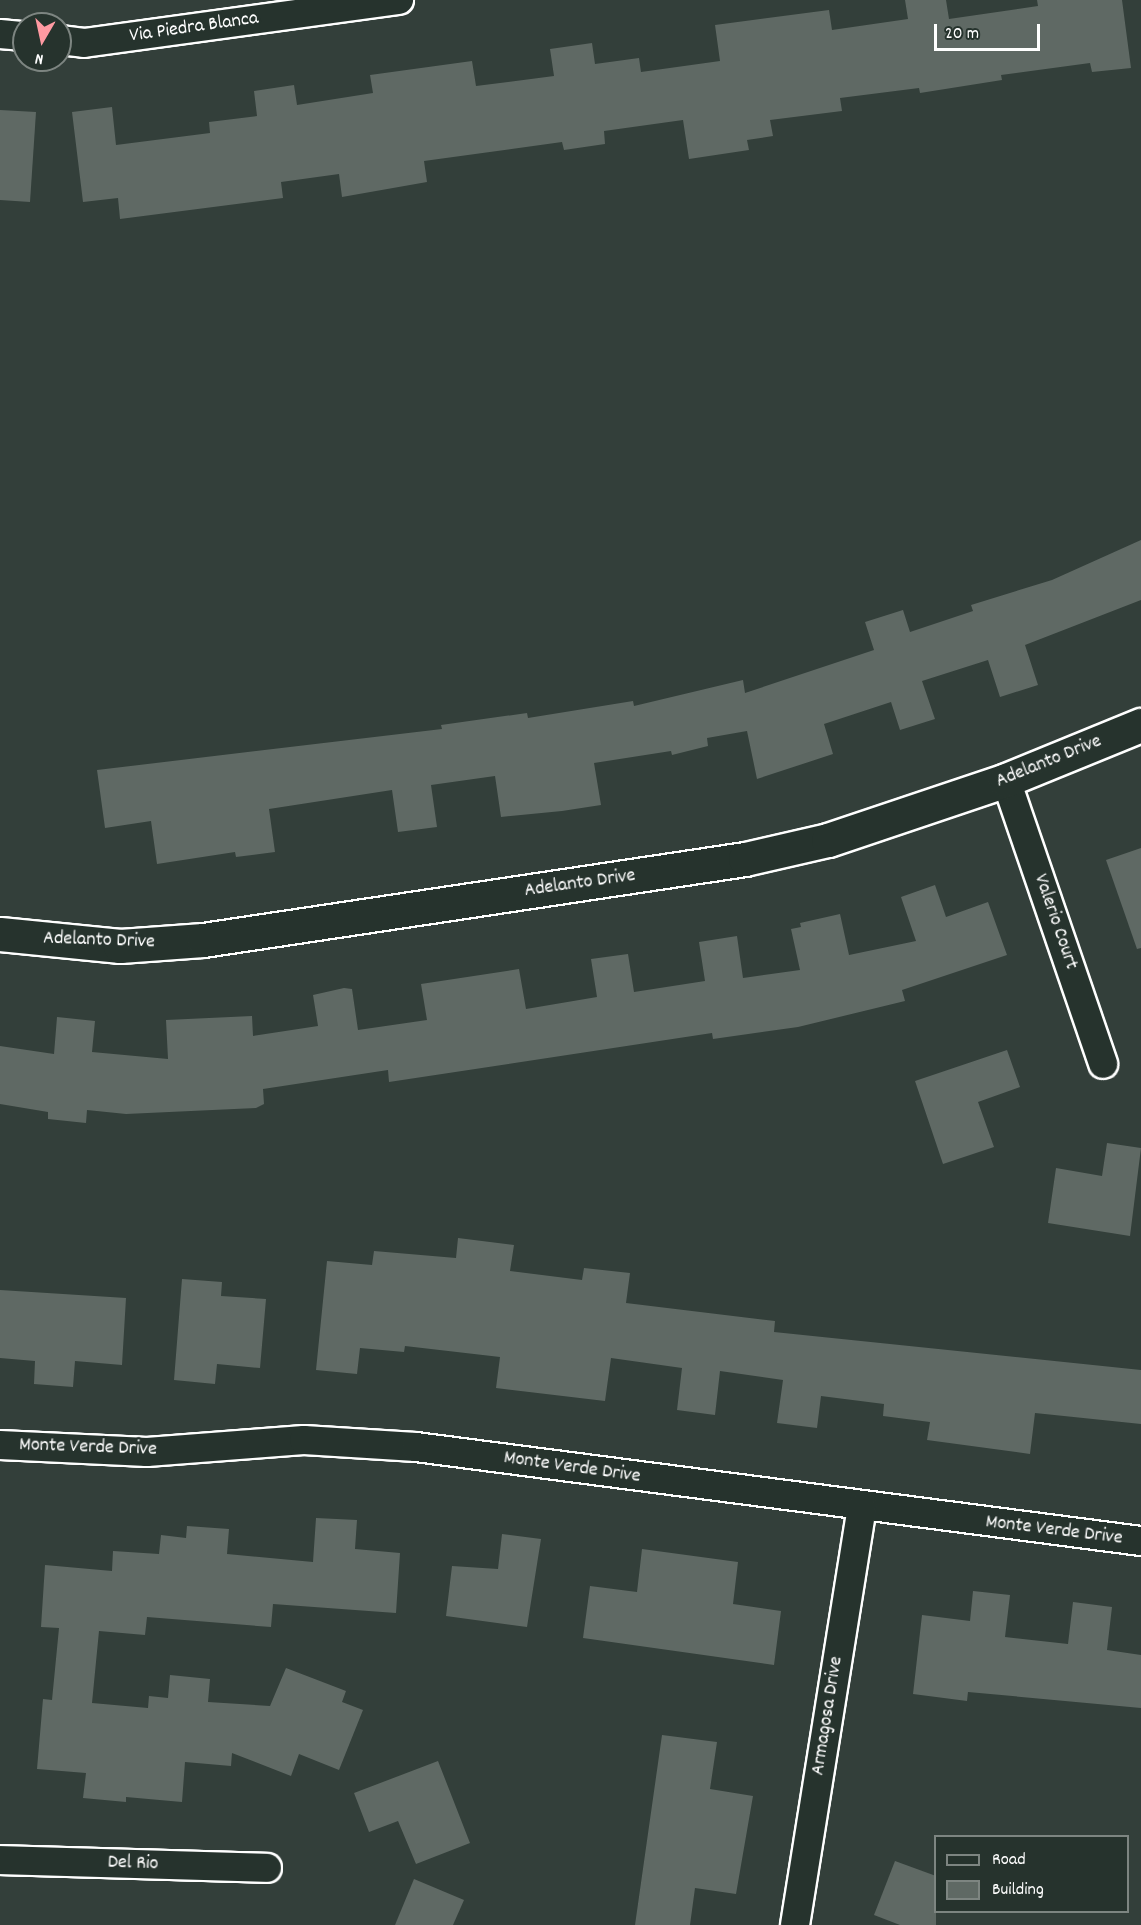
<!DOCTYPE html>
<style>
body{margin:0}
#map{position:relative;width:1141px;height:1925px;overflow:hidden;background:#333f3a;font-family:Dekko,sans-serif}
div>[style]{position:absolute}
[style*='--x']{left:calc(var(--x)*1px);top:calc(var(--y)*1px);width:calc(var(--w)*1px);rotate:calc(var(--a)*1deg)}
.building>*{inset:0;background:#5f6964}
.roads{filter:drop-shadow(2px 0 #fff) drop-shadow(-2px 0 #fff) drop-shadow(0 2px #fff) drop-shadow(0 -2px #fff)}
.minor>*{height:28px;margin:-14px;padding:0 14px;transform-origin:14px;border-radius:14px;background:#26332d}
.tertiary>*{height:33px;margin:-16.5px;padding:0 16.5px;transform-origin:16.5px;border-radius:16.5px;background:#26332d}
span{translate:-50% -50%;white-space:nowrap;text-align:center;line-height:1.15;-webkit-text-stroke:4.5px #26332d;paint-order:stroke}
.street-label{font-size:20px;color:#fff}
.legend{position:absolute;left:934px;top:1835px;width:195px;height:78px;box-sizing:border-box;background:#26332d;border:2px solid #7d8581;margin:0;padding:8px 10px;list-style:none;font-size:18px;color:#fff}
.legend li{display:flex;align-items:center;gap:12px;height:30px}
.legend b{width:30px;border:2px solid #7d8581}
.north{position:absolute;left:12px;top:12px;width:60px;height:60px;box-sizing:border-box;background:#26332d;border:2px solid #7d8581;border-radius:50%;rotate:189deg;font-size:16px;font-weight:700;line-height:24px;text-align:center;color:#fff}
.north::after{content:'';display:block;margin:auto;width:21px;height:27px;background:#ff9aa2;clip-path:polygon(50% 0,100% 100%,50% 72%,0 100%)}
.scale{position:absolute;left:934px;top:24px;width:106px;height:27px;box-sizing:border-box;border:3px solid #fff;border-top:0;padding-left:8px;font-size:18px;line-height:21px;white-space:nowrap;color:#fff;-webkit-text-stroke:4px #26332d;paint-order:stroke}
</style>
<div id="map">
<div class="building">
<i style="clip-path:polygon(905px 0,946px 0,949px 19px,1038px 6px,1037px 0,1122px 0,1131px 68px,1092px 72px,1090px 63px,1001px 75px,1002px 80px,920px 93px,919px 88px,840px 98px,842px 111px,770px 120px,773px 136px,747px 140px,749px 150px,689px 159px,683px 120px,604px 131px,605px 144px,564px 150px,562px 142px,424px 161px,427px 182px,342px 197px,339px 174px,281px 182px,283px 198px,120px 219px,118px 198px,83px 202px,72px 112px,112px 107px,116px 145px,210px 133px,209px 122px,257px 116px,254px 91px,294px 85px,297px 105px,373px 93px,370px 75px,472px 61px,476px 86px,554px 76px,550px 49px,592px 43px,595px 64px,639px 58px,641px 72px,720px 61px,715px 25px,829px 10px,832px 30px,908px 19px)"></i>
<i style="clip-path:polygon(0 110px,36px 112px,30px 202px,0 200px)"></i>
<i style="clip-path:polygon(1141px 540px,1141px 600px,1025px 645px,1038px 685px,1000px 697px,988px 660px,922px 681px,935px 719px,900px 730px,891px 702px,824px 724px,833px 754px,757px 779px,747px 731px,707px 738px,708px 746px,672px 755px,671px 751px,594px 763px,601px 805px,562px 811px,501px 817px,495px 776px,431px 785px,437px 827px,398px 832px,392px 790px,269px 809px,275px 852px,236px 857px,235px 852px,157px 864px,151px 821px,105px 828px,97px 770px,442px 729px,441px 725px,527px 713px,528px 718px,633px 701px,634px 706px,743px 680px,745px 693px,874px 650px,865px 622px,903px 610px,910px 632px,973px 611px,971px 605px,1052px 580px)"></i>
<i style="clip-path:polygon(1141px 848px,1141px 948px,1137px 949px,1106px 860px)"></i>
<i style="clip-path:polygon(935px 885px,946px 917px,988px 902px,1007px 955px,902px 990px,905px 1001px,798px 1027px,713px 1039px,712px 1033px,389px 1082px,388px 1070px,263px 1089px,264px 1104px,256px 1108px,126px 1114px,87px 1110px,86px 1123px,48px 1119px,48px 1112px,0 1104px,0 1046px,54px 1054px,57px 1017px,95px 1021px,92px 1052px,168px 1059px,166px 1020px,252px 1016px,253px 1036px,318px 1026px,313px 995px,344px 988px,352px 989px,358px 1030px,427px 1020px,421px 984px,519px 969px,526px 1009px,597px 997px,591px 959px,628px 954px,634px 992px,705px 981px,699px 942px,737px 936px,743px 978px,800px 970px,791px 929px,801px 927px,800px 923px,840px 914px,849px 955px,916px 941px,901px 897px)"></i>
<i style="clip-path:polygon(1007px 1050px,1020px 1087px,978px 1102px,994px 1147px,943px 1164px,915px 1081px)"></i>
<i style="clip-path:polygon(1107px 1143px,1141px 1148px,1130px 1236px,1048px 1223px,1056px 1168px,1102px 1176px)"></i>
<i style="clip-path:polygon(458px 1238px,514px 1245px,510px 1271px,582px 1280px,584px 1268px,630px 1273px,626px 1303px,775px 1321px,774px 1332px,1141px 1370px,1141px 1424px,1035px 1413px,1030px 1454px,927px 1440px,930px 1422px,883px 1416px,884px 1404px,821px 1396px,817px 1428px,777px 1423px,783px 1380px,720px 1371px,715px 1415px,677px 1410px,682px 1368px,611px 1358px,605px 1401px,496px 1388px,500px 1357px,405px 1346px,404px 1352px,360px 1348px,357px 1374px,316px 1370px,327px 1261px,372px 1265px,374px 1251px,456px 1258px)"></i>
<i style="clip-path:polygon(182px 1279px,222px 1282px,221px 1296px,266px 1299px,260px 1368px,217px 1364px,215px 1384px,174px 1380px)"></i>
<i style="clip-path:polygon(0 1290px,126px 1298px,122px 1365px,75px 1361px,73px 1387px,34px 1384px,35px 1361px,0 1358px)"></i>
<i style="clip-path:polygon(316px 1518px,357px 1520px,355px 1549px,400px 1553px,396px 1613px,273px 1604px,271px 1627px,147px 1617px,145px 1635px,99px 1631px,92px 1703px,148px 1708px,149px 1696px,168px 1698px,170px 1675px,210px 1679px,208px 1702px,270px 1706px,286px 1668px,346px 1691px,342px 1702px,363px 1710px,339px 1770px,299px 1754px,291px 1776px,232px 1753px,231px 1766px,185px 1762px,182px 1802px,126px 1797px,126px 1802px,83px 1798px,86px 1773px,37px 1769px,43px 1699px,52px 1700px,59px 1628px,41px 1627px,45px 1565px,112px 1571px,113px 1551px,159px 1554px,161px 1535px,186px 1538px,187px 1526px,229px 1529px,227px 1554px,313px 1562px)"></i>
<i style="clip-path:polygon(502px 1534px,541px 1539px,527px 1627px,446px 1616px,452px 1566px,498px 1569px)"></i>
<i style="clip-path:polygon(642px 1549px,738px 1562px,733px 1604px,781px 1611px,774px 1665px,583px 1638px,590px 1586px,637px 1592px)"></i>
<i style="clip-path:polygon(973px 1591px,1010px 1595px,1005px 1637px,1068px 1644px,1073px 1602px,1112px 1607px,1107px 1650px,1141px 1655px,1141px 1708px,968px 1692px,967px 1701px,913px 1694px,922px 1615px,970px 1621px)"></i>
<i style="clip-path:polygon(662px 1735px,717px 1742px,710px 1789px,753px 1796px,736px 1894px,695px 1888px,690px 1925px,635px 1925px)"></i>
<i style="clip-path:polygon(438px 1761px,470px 1843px,416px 1864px,398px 1821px,369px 1832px,354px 1793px)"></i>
<i style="clip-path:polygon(895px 1861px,936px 1876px,936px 1925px,900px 1925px,874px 1915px)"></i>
<i style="clip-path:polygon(414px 1879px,464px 1900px,453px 1925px,395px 1925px)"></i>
</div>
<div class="roads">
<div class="minor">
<i style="--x:0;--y:34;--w:24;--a:5"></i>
<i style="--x:60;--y:40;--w:24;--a:7"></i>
<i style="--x:84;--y:43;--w:318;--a:-7.8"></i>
<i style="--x:1006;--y:780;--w:300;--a:71.1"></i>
<i style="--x:0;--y:1445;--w:147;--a:2.7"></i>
<i style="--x:147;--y:1452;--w:157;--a:-4.4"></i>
<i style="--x:304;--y:1440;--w:112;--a:3.6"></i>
<i style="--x:416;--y:1447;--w:731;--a:7.39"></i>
<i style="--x:0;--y:1860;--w:267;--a:1.7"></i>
<i style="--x:795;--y:1925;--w:423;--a:-80.9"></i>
</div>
<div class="tertiary">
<i style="--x:0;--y:934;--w:121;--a:5.7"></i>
<i style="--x:120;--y:946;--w:83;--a:-4.1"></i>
<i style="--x:203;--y:940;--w:548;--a:-8.5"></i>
<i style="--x:745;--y:859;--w:85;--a:-12.9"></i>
<i style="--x:828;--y:840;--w:188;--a:-18.6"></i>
<i style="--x:1006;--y:780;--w:146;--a:-22.2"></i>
</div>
</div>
<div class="street-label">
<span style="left:194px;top:28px;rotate:-8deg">Via Piedra Blanca</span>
<span style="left:1049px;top:762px;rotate:-22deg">Adelanto Drive</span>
<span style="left:580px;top:884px;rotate:-8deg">Adelanto Drive</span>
<span style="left:1055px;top:922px;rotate:71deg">Valerio Court</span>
<span style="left:99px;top:941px;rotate:2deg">Adelanto Drive</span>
<span style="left:88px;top:1448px;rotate:2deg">Monte Verde Drive</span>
<span style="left:572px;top:1468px;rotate:8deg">Monte Verde Drive</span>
<span style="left:1054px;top:1531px;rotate:7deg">Monte Verde Drive</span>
<span style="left:828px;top:1716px;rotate:-81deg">Armagosa Drive</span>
<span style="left:133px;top:1864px;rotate:2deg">Del Rio</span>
</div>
<ul class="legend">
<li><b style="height:8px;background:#26332d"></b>Road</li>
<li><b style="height:16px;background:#5f6964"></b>Building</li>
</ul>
<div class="north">N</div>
<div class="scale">20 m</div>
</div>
